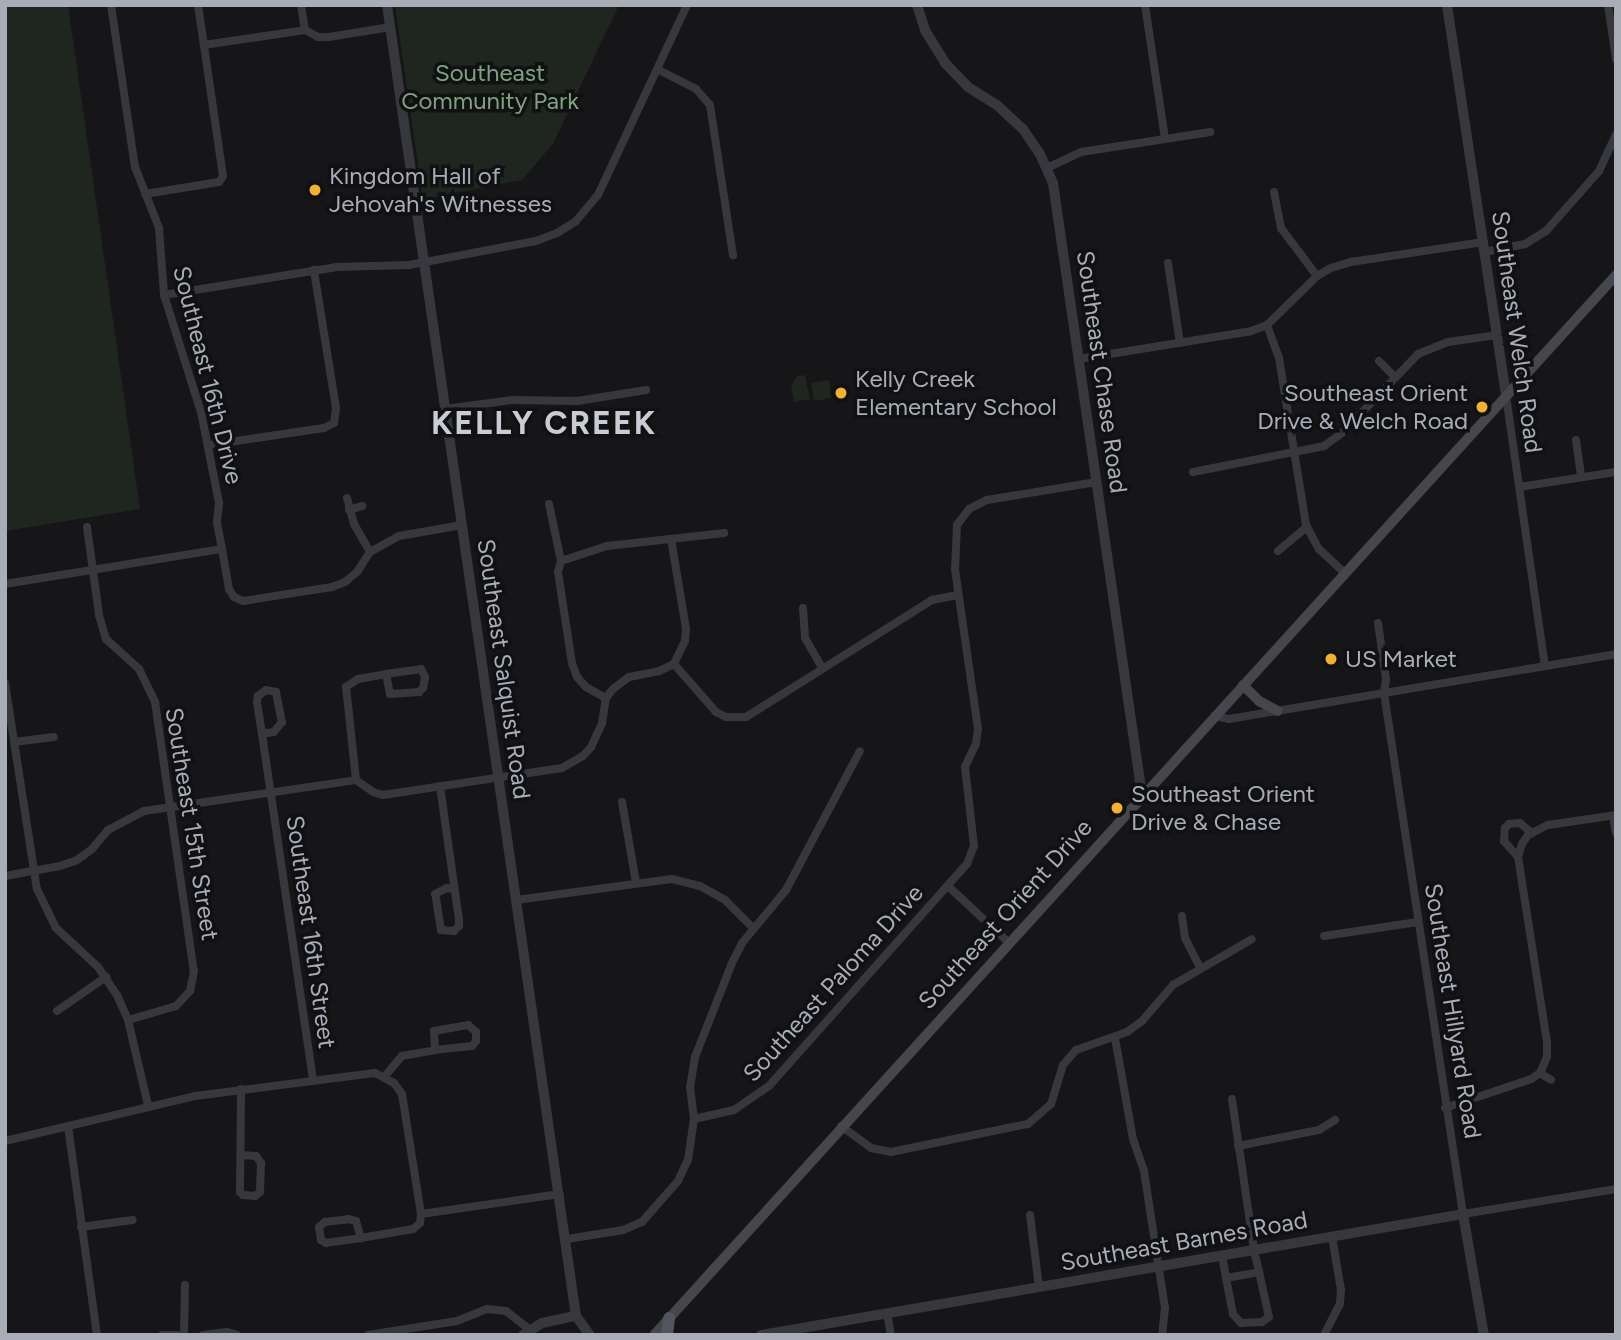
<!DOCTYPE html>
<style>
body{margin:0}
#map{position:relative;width:1621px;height:1340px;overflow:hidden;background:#161618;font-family:Figtree,sans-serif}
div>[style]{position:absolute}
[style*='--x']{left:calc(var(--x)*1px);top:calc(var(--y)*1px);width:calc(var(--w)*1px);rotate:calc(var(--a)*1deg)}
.green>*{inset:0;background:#1e261f}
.minor>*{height:8px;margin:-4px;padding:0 4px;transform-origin:4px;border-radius:4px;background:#37383d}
.tertiary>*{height:10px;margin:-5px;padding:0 5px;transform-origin:5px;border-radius:5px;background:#37383d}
.secondary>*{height:10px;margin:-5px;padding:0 5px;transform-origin:5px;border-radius:5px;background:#45474d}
.primary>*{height:12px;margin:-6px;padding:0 6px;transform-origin:6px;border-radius:6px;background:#53555c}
.dots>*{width:19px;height:19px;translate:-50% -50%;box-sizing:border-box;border:4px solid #111113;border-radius:50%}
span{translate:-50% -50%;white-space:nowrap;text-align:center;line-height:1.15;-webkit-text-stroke:7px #111113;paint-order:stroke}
.park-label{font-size:24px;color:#7fa381}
.poi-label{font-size:24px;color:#a8adb8}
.left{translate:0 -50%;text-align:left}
.right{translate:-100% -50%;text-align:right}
.street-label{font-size:24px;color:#a8adb8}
.district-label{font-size:32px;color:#c9ccd4;font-weight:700;letter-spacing:2px}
.frame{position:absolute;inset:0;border:7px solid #a8adb8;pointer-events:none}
</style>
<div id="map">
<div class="green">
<i style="clip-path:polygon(5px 5px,68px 5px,140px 509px,5px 531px)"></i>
<i style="clip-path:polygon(395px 5px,619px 5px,553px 144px,522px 180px,423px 199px)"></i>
<i style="clip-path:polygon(805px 375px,810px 399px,794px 402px,791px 386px,797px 376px)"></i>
<i style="clip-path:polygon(829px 380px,831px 398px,814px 401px,811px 383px)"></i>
</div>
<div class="minor">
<i style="--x:111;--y:5;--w:164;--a:81.6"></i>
<i style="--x:135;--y:167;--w:66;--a:68.5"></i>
<i style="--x:159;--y:228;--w:67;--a:85.7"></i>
<i style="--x:164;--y:295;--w:123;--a:72.5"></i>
<i style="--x:201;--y:412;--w:93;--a:78.8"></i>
<i style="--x:219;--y:503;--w:20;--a:96"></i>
<i style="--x:217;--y:523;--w:26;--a:79"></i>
<i style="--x:222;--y:549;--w:41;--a:80.1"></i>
<i style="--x:229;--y:589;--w:9;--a:58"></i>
<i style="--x:234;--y:597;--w:10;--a:24"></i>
<i style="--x:243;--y:601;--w:90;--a:-8.9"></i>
<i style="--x:332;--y:587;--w:14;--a:-21"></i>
<i style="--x:345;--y:582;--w:16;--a:-40"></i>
<i style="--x:357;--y:572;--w:24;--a:-57"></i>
<i style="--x:370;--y:552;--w:33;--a:-29"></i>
<i style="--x:399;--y:536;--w:64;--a:-9.9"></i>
<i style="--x:301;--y:5;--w:25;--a:81"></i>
<i style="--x:1145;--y:5;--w:135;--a:81.5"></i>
<i style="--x:1608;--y:5;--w:55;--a:81.6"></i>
<i style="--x:204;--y:45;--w:102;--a:-8.4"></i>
<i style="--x:305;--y:30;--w:15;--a:28"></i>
<i style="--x:318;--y:37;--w:11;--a:0"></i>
<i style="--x:329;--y:37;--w:62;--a:-9.3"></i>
<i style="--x:657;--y:69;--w:44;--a:27.1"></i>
<i style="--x:696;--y:89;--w:21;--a:49"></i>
<i style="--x:710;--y:105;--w:152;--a:81.3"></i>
<i style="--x:1047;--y:168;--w:38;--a:-25"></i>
<i style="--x:1081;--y:152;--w:131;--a:-8.8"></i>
<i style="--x:1274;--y:192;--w:37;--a:79"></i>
<i style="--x:1281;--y:228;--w:60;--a:53.1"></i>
<i style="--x:145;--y:194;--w:75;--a:-9.2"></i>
<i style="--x:219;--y:182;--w:7;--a:-56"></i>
<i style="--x:223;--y:176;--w:173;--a:-98.3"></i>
<i style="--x:1484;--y:252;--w:42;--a:-11"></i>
<i style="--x:1525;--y:244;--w:25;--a:-32"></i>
<i style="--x:1546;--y:231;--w:80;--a:-48.5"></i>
<i style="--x:1599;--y:171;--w:40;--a:-65"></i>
<i style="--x:1168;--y:263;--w:81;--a:81.5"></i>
<i style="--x:164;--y:295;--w:174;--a:-9.2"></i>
<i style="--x:336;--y:267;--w:73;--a:-1.6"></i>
<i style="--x:409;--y:265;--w:129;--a:-10.7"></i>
<i style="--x:536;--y:241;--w:22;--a:-21"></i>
<i style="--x:557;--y:233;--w:22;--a:-32"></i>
<i style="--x:576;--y:221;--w:34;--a:-50"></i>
<i style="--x:598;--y:195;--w:210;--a:-64.9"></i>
<i style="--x:1267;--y:325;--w:35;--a:70"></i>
<i style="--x:1279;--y:358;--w:169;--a:80.8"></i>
<i style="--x:1306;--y:525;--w:27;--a:62"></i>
<i style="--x:1319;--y:549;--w:35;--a:43"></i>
<i style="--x:1079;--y:359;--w:174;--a:-9.2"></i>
<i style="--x:1251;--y:331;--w:17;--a:-21"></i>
<i style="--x:1267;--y:325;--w:70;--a:-44.4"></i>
<i style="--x:1317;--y:276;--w:16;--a:-30"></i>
<i style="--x:1331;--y:268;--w:21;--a:-17"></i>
<i style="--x:1351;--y:262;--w:134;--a:-8.6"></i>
<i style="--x:1379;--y:361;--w:21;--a:45"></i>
<i style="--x:1506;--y:396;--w:272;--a:81.8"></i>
<i style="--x:445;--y:409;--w:68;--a:-7.7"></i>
<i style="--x:512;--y:400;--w:65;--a:0.9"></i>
<i style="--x:577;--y:401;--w:70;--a:-9.1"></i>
<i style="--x:1576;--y:440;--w:37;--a:82"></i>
<i style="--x:209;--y:445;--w:116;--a:-8.4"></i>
<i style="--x:324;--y:428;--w:11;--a:-27"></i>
<i style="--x:334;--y:423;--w:15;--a:-82"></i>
<i style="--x:336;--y:408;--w:140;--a:-99.1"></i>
<i style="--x:1193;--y:472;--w:134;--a:-11.2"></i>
<i style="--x:1324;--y:446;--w:24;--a:-36"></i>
<i style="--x:1343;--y:432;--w:108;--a:-46.1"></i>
<i style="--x:1418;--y:354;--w:32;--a:-22"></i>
<i style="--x:1448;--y:342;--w:49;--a:-8.1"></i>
<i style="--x:1519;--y:487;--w:98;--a:-8.8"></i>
<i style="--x:347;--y:498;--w:27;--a:75"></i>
<i style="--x:354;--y:524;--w:32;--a:60"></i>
<i style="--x:549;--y:504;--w:58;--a:78.1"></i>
<i style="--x:561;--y:561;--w:11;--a:105"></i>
<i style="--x:558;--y:572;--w:92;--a:81.3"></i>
<i style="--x:572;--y:663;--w:15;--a:70"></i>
<i style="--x:577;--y:677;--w:13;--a:48"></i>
<i style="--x:586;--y:687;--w:23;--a:29"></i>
<i style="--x:349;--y:510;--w:14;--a:-17"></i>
<i style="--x:87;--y:527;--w:89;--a:82.2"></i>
<i style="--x:99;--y:615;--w:25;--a:74"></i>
<i style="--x:106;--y:639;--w:45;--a:42.3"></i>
<i style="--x:139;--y:669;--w:37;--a:64"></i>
<i style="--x:155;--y:702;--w:272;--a:81.8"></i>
<i style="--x:194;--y:971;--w:20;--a:101"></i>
<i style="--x:190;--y:991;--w:21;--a:133"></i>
<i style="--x:176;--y:1006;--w:50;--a:163.7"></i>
<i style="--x:671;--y:539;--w:91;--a:80.5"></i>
<i style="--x:686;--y:629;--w:12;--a:95"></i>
<i style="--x:685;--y:641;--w:25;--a:116"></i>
<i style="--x:1278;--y:551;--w:38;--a:-40"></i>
<i style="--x:561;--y:561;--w:48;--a:-18.1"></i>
<i style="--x:607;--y:546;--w:118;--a:-6.3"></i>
<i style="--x:5;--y:584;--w:220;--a:-9.2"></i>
<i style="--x:803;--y:608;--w:30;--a:86"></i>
<i style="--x:805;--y:638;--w:34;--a:60"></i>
<i style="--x:1378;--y:623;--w:57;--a:81.9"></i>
<i style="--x:1386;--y:679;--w:14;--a:98"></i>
<i style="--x:1384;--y:693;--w:527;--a:81.38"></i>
<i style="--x:1463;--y:1214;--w:155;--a:-9.3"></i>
<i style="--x:674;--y:664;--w:64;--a:48.8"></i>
<i style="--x:716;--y:712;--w:11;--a:27"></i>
<i style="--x:726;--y:717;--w:20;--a:0"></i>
<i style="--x:746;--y:717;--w:220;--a:-32.2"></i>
<i style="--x:932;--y:600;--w:26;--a:-11"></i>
<i style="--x:421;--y:669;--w:9;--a:63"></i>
<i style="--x:425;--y:677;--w:11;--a:100"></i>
<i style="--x:423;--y:688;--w:6;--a:135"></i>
<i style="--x:419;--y:692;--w:29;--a:176"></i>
<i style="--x:390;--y:694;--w:20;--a:-101"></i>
<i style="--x:386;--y:674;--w:35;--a:-8"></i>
<i style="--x:5;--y:683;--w:208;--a:81.2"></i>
<i style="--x:37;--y:889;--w:43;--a:64"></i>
<i style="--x:56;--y:928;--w:57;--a:42.9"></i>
<i style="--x:98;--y:967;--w:34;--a:56"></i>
<i style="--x:117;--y:995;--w:27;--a:66"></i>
<i style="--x:128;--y:1020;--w:87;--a:76.8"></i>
<i style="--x:266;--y:690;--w:10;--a:11"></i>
<i style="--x:276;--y:692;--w:31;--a:79"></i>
<i style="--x:282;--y:722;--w:13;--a:129"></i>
<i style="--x:274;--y:732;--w:12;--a:171"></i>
<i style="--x:262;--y:734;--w:33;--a:-99"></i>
<i style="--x:257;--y:701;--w:5;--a:-79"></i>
<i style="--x:258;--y:696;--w:10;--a:-37"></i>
<i style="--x:1214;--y:716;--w:15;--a:11"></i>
<i style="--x:1229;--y:719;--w:392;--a:-9.5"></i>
<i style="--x:262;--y:734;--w:349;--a:81.6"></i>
<i style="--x:14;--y:742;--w:40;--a:-7.1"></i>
<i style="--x:356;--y:780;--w:94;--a:-96.1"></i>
<i style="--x:346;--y:687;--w:14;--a:-34"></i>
<i style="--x:358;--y:679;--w:28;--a:-10"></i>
<i style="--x:440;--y:786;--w:134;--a:81.9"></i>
<i style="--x:459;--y:919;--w:7;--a:90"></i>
<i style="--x:459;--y:926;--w:7;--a:135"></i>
<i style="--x:454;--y:931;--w:13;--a:-176"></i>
<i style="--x:441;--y:930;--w:36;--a:-99"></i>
<i style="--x:435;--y:894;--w:13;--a:-27"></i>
<i style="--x:447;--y:888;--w:7;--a:8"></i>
<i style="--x:622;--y:802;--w:81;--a:80.1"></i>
<i style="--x:1613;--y:816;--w:17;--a:80"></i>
<i style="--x:1518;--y:857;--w:21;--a:-131"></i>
<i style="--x:1504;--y:841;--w:13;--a:-86"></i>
<i style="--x:1505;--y:828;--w:6;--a:-45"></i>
<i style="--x:1509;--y:824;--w:11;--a:-5"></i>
<i style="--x:1520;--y:823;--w:16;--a:40"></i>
<i style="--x:5;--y:876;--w:56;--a:-10.3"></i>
<i style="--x:60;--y:866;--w:18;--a:-19"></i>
<i style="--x:77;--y:860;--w:19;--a:-36"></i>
<i style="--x:92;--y:849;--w:25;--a:-50"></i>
<i style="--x:108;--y:830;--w:41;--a:-27.8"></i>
<i style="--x:144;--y:811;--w:214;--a:-8.3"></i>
<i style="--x:356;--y:780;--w:21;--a:35"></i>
<i style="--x:373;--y:792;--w:10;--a:17"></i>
<i style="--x:383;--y:795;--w:181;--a:-8.6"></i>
<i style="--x:562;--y:768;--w:24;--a:-30"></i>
<i style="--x:583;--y:756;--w:12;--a:-48"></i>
<i style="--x:591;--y:747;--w:26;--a:-65"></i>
<i style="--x:602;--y:723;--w:25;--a:-81"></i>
<i style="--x:606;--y:698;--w:11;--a:-52"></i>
<i style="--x:613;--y:689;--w:20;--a:-37"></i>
<i style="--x:629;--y:677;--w:31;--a:-11"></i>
<i style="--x:659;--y:671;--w:17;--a:-25"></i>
<i style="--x:948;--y:886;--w:82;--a:43"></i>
<i style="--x:516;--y:900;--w:157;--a:-7.7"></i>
<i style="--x:672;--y:879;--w:29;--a:14"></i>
<i style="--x:700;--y:886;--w:29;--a:29"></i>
<i style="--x:725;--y:900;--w:40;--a:45"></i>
<i style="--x:1182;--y:916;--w:22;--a:82"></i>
<i style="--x:1185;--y:938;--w:34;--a:63"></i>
<i style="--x:1324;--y:936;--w:95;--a:-8.5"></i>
<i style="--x:57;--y:1011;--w:60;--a:-34.8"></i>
<i style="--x:468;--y:1025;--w:11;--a:41"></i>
<i style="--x:476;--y:1032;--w:9;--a:90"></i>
<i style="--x:476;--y:1041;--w:6;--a:129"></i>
<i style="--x:472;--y:1046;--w:37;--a:174"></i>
<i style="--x:435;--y:1050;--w:19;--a:-93"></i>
<i style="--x:434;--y:1031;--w:35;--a:-10"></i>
<i style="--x:1115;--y:1038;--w:103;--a:79.9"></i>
<i style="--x:1133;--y:1139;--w:34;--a:71"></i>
<i style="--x:1144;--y:1171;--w:139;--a:81.3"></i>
<i style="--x:1165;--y:1308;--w:27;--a:96"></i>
<i style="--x:1540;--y:1073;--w:17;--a:-66"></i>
<i style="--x:1547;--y:1057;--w:15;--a:-90"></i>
<i style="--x:1547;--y:1042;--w:187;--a:-98.9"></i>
<i style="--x:1518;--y:857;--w:14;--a:-73"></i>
<i style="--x:1522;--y:844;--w:11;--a:-56"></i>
<i style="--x:1528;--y:835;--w:22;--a:-27"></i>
<i style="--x:1548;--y:825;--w:69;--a:-8.4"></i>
<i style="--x:1540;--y:1073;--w:13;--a:32"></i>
<i style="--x:385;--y:1076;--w:26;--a:-50"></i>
<i style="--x:402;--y:1056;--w:34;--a:-10"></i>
<i style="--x:1232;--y:1099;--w:153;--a:81.7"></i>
<i style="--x:1254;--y:1250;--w:23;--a:77"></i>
<i style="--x:1259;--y:1272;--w:46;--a:77.5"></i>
<i style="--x:1269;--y:1317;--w:9;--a:144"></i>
<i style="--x:1262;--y:1322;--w:21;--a:177"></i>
<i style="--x:1241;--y:1323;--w:12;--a:-132"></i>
<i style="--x:1233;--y:1314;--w:37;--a:-101"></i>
<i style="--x:1226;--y:1278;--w:34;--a:-10"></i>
<i style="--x:1445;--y:1108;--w:91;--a:-18.6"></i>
<i style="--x:1531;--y:1079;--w:11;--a:-34"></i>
<i style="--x:694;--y:1119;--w:31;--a:-97"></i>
<i style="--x:690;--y:1088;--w:31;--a:-81"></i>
<i style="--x:695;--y:1057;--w:101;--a:-68.5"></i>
<i style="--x:732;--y:963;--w:22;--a:-63"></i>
<i style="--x:742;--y:943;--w:69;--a:-50.3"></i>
<i style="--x:786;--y:890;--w:157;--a:-62"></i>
<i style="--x:68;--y:1126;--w:211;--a:82.1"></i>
<i style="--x:841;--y:1126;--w:37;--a:36"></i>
<i style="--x:871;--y:1148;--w:20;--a:11"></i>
<i style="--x:891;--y:1152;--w:140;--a:-11.6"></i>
<i style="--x:1028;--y:1124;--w:30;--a:-41"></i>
<i style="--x:1051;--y:1104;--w:41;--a:-72.9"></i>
<i style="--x:1063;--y:1065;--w:20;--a:-49"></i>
<i style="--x:1076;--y:1050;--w:54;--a:-19.4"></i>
<i style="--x:1127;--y:1032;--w:19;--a:-36"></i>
<i style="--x:1142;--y:1021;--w:48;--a:-49.3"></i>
<i style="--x:1173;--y:985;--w:91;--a:-30.2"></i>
<i style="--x:5;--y:1141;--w:195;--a:-13.3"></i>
<i style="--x:195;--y:1096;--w:181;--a:-7.3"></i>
<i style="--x:375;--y:1073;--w:21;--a:28"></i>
<i style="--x:394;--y:1083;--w:14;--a:54"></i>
<i style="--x:402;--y:1094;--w:121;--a:81"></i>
<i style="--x:421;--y:1214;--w:9;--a:96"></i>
<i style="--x:420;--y:1223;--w:9;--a:139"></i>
<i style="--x:413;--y:1229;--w:53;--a:170.2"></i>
<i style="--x:1238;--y:1146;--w:83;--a:-11.2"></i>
<i style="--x:1319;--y:1130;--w:19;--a:-32"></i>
<i style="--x:241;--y:1155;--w:15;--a:4"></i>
<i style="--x:256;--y:1156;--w:9;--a:54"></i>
<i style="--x:261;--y:1163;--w:29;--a:92"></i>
<i style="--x:260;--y:1192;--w:6;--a:141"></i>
<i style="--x:255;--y:1196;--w:12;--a:-175"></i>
<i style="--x:243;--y:1195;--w:4;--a:-135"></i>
<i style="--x:240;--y:1192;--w:103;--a:-89.4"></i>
<i style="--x:421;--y:1214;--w:140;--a:-8.2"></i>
<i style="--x:1030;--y:1215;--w:73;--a:82.9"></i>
<i style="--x:348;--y:1219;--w:8;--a:14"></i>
<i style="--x:356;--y:1221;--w:18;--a:74"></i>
<i style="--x:361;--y:1238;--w:35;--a:172"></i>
<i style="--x:326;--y:1243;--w:6;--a:-149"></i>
<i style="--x:321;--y:1240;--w:13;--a:-99"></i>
<i style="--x:319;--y:1227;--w:8;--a:-40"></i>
<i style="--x:325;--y:1222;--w:23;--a:-7"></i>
<i style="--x:81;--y:1227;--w:52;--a:-7.7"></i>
<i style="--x:567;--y:1239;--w:57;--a:-9.1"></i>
<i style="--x:623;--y:1230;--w:21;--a:-23"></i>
<i style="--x:642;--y:1222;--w:55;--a:-48.7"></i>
<i style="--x:678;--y:1181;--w:23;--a:-65"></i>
<i style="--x:688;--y:1160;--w:41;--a:-81.7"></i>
<i style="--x:694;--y:1119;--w:41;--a:-12.7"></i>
<i style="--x:734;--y:1110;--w:42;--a:-34.4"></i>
<i style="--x:769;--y:1086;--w:297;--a:-48.3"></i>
<i style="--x:967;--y:864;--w:19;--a:-69"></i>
<i style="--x:974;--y:846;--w:80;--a:-96.5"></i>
<i style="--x:965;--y:767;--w:26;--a:-65"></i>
<i style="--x:976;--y:743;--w:14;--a:-82"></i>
<i style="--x:978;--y:729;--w:162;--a:-98.2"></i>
<i style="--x:955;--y:569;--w:44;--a:-87.4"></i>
<i style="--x:957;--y:525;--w:20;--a:-53"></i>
<i style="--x:969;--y:509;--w:20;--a:-27"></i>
<i style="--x:987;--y:500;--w:111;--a:-9.3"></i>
<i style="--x:1222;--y:1255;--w:23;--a:80"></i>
<i style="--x:887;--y:1313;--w:22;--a:80"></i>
<i style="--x:162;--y:1335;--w:15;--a:0"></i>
<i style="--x:184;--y:1335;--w:50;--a:-88.9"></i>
<i style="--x:203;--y:1335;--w:24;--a:-7"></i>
<i style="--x:227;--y:1332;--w:10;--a:17"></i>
<i style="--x:368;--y:1335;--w:90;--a:-8.9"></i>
<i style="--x:457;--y:1321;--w:32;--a:-22"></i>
<i style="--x:487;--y:1309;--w:19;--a:6"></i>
<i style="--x:506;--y:1311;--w:29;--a:38"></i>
<i style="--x:1324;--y:1335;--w:35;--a:-63"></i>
<i style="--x:1340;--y:1304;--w:14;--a:-86"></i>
<i style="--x:1341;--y:1290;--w:54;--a:-99.6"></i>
</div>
<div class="tertiary">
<i style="--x:387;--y:5;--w:1325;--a:81.8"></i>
<i style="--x:576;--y:1316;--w:24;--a:54"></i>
<i style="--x:917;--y:5;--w:28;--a:72"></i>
<i style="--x:926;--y:32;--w:36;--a:58"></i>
<i style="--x:945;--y:63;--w:33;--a:46"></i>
<i style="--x:968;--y:87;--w:34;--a:32"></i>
<i style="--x:997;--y:105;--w:35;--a:43"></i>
<i style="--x:1023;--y:129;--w:30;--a:56"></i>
<i style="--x:1040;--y:154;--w:32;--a:66"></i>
<i style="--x:1053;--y:183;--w:618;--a:81.73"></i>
<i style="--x:1447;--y:5;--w:395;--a:81.4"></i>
<i style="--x:523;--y:1335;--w:22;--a:-32"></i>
<i style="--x:542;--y:1323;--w:35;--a:-12"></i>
<i style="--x:761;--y:1335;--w:712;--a:-9.78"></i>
<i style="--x:1463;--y:1214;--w:123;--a:80.2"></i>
</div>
<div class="secondary">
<i style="--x:1243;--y:685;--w:23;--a:45"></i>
<i style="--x:1259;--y:701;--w:21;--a:28"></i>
<i style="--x:654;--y:1335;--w:1431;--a:-47.77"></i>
</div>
<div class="primary">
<i style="--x:667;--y:1335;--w:17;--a:-83"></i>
</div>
<div class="dots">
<i style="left:315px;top:190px;background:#f2b134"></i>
<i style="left:841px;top:393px;background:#f2b134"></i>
<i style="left:1482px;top:407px;background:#f2b134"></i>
<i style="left:1331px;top:659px;background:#f2b134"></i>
<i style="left:1117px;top:808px;background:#f2b134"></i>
</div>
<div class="park-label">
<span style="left:490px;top:87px">Southeast<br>Community Park</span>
</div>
<div class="poi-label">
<span class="left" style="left:329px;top:190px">Kingdom Hall of<br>Jehovah's Witnesses</span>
<span class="left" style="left:855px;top:393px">Kelly Creek<br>Elementary School</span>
<span class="right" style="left:1468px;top:407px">Southeast Orient<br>Drive &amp; Welch Road</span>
<span class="left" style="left:1345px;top:659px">US Market</span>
<span class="left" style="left:1131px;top:808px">Southeast Orient<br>Drive &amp; Chase</span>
</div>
<div class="street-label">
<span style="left:1517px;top:332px;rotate:82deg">Southeast Welch Road</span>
<span style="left:1102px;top:372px;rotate:82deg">Southeast Chase Road</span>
<span style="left:208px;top:375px;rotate:76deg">Southeast 16th Drive</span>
<span style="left:504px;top:669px;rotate:82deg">Southeast Salquist Road</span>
<span style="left:192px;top:824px;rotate:81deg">Southeast 15th Street</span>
<span style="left:1005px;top:914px;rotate:-48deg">Southeast Orient Drive</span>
<span style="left:311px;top:932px;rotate:82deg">Southeast 16th Street</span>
<span style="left:833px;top:983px;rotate:-48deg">Southeast Paloma Drive</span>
<span style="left:1453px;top:1011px;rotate:81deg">Southeast Hillyard Road</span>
<span style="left:1184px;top:1241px;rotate:-10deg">Southeast Barnes Road</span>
</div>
<div class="district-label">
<span style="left:544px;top:423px">KELLY CREEK</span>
</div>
<div class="frame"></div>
</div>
